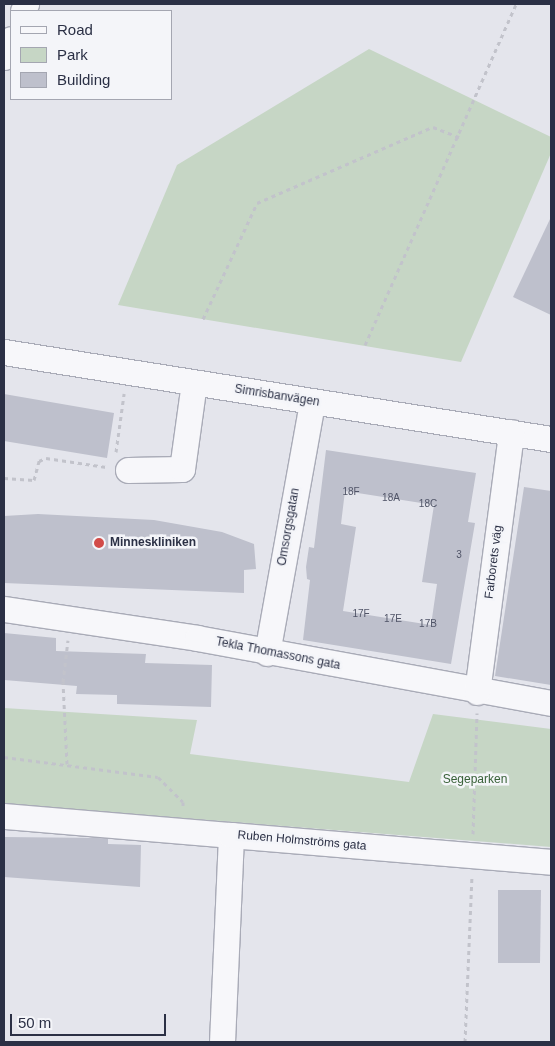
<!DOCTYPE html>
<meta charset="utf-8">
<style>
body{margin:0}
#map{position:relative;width:555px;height:1046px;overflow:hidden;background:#e4e5ec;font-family:Arial,sans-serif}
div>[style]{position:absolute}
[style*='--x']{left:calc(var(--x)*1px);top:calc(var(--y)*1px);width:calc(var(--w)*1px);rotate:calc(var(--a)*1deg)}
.green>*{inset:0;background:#c6d6c5}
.building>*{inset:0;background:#bec0cc}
.path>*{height:3px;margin-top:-1.5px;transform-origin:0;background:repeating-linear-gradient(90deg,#c2c3cb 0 4px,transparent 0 8px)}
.roads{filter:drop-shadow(1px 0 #a9abb7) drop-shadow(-1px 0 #a9abb7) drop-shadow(0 1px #a9abb7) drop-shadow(0 -1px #a9abb7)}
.minor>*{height:25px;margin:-12.5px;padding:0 12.5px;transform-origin:12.5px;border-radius:12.5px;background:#f7f7fa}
.dots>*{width:14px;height:14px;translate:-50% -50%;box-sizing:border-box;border:2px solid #f4f5f9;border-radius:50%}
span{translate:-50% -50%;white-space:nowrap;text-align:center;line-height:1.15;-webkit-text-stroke:5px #f4f5f9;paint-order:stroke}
.number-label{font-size:10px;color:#505467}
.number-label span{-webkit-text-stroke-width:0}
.street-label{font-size:12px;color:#2b3045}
.poi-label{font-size:12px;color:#2b3045;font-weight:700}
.left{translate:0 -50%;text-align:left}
.park-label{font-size:12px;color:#386138}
.frame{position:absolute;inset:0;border:5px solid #2b3045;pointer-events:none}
.legend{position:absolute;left:10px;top:10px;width:162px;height:90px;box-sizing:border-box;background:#f4f5f9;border:1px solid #a4a6b1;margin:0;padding:6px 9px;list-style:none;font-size:15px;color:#2b3045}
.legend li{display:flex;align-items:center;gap:10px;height:25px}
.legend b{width:25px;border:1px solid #a4a6b1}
.scale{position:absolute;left:10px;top:1014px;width:156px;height:22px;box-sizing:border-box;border:2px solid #2b3045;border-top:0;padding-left:6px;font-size:15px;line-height:18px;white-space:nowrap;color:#2b3045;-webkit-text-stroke:4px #f4f5f9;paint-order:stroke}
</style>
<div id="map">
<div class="green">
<i style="clip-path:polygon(369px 49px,551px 137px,551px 153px,461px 362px,118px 305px,177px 165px)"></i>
<i style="clip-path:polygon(4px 708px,197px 720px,190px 754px,409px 782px,433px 714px,551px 729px,551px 847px,4px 804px)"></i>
</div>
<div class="building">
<i style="clip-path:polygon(551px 217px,551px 315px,513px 297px)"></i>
<i style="clip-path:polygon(4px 394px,114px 413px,107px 458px,4px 441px)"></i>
<i style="clip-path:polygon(evenodd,326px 450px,476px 473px,468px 522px,475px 523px,451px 664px,303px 640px,310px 580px,307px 579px,306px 567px,309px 547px,314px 548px,326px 450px,345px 491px,434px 505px,422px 582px,437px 584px,431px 625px,343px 611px,356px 527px,341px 524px,345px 491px)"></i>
<i style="clip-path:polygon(524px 487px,551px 491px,551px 685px,495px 676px)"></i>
<i style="clip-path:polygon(38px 514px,154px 520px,222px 532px,254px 544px,256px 569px,244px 570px,244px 593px,4px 583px,4px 516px)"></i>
<i style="clip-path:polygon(4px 633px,56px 638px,56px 651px,146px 654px,145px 663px,212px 665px,211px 707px,117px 704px,117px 695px,76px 694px,77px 686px,4px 680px)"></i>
<i style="clip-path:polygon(4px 837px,99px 838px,108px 839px,108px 844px,141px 845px,140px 887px,4px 877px)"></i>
<i style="clip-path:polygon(498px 890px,541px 890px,540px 963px,498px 963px)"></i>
</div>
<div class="path">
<i style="--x:203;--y:319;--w:128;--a:-65"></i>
<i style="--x:257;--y:203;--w:192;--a:-23.4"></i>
<i style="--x:433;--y:127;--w:28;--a:21"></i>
<i style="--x:365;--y:345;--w:373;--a:-66.1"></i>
<i style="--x:116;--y:452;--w:59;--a:-82.1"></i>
<i style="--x:4;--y:478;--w:30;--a:4"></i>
<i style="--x:34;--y:480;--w:20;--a:-75"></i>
<i style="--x:39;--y:461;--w:8;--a:-23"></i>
<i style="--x:46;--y:458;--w:61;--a:8.5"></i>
<i style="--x:4;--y:757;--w:155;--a:7.4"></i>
<i style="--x:158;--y:777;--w:35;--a:45"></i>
<i style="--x:183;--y:802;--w:6;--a:90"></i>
<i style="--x:67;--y:764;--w:82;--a:-92.8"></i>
<i style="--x:63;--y:682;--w:42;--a:-83.2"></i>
<i style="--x:473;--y:834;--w:121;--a:-88.1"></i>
<i style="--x:465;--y:1042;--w:164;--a:-87.6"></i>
</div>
<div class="roads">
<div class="minor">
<i style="--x:23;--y:11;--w:8;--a:-67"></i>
<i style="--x:4;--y:57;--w:19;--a:-69"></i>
<i style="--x:4;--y:352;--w:554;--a:9.04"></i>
<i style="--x:128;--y:470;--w:54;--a:-1.1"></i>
<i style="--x:182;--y:469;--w:87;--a:-82.1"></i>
<i style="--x:4;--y:609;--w:195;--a:8.5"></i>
<i style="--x:197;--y:638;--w:360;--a:10.4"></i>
<i style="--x:267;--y:653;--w:255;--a:-79.8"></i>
<i style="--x:477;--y:692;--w:262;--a:-82.5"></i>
<i style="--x:4;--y:816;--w:228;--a:4.8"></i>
<i style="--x:222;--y:1042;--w:207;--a:-87.5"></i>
<i style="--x:231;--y:835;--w:321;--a:4.8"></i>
</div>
</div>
<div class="dots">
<i style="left:99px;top:543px;background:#d24b48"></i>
</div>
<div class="number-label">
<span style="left:351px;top:492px">18F</span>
<span style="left:391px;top:498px">18A</span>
<span style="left:428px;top:504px">18C</span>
<span style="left:459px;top:555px">3</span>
<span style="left:361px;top:614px">17F</span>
<span style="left:393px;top:619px">17E</span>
<span style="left:428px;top:624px">17B</span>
</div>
<div class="street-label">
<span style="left:277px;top:396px;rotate:9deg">Simrisbanvägen</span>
<span style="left:289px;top:527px;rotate:-80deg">Omsorgsgatan</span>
<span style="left:494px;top:562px;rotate:-83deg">Farborets väg</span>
<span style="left:278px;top:654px;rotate:11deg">Tekla Thomassons gata</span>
<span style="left:302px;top:841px;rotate:5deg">Ruben Holmströms gata</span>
</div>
<div class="poi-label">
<span class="left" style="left:110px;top:543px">Minneskliniken</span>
</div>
<div class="park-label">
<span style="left:475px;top:780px">Segeparken</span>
</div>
<div class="frame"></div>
<ul class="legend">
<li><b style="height:6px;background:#f7f7fa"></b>Road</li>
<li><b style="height:14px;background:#c6d6c5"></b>Park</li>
<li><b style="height:14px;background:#bec0cc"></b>Building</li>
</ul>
<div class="scale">50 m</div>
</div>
